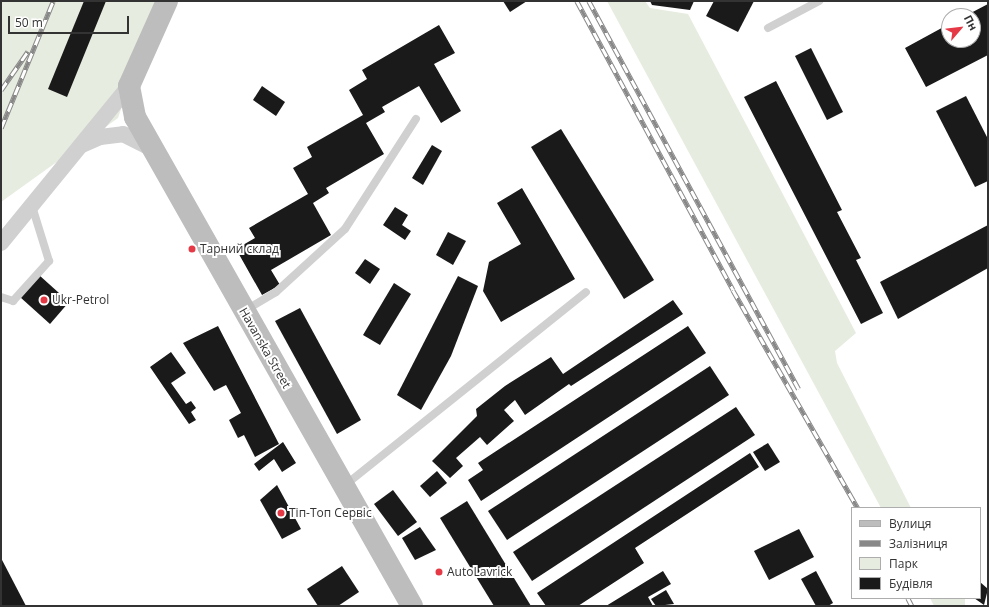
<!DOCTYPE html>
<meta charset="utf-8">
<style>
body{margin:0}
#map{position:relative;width:989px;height:607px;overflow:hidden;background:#fff;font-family:"Open Sans",sans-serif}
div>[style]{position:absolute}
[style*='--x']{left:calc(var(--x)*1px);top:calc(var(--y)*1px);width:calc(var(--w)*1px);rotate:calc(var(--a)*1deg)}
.green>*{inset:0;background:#e6ecdf}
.building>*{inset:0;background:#1a1a1a}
.lane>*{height:8px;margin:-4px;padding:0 4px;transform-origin:4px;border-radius:4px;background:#d0d0d0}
.street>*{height:16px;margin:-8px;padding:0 8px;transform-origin:8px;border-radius:8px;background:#d0d0d0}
.secondary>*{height:22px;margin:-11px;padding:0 11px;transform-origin:11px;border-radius:11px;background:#bdbdbd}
.rail>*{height:4.5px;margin-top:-2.25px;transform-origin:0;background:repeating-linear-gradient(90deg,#fff 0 9px,#888 0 18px);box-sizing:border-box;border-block:1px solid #888}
.dots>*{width:11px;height:11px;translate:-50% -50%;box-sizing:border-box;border:2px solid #fff;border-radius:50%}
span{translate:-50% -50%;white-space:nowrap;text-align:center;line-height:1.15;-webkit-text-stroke:4px #fff;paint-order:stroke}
.poi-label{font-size:12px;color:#333}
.left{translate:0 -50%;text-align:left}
.street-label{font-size:12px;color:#333}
.frame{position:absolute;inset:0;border:2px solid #333;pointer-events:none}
.legend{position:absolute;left:851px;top:507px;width:130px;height:92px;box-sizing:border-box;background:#fff;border:1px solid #adadad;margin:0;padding:5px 7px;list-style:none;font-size:12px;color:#333}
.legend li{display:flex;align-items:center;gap:8px;height:20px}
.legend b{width:20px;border:1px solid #adadad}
.north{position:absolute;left:941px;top:8px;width:40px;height:40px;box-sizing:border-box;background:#fff;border:1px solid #adadad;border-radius:50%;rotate:62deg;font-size:11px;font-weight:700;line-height:16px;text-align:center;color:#333}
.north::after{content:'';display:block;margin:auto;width:14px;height:18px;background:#e63946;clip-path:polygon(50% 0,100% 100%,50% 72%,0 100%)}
.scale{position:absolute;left:8px;top:16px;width:121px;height:18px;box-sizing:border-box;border:2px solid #333;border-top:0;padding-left:5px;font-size:12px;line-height:14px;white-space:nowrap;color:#333;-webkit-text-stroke:3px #fff;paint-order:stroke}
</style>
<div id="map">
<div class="green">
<i style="clip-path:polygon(1px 1px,157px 1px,118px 118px,1px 202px)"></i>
<i style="clip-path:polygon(607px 1px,645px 1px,650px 8px,688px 14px,856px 333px,835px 351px,837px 363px,911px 508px,881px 508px)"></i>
<i style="clip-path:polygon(930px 598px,965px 598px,965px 606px,934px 606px)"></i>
</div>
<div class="building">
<i style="clip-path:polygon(84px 1px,106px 1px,67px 97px,48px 89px)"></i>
<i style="clip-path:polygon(503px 1px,527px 1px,510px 12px)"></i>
<i style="clip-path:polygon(650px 1px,694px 1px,690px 10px,652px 5px)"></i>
<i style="clip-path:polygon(714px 1px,754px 1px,738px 32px,706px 16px)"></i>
<i style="clip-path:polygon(988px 4px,988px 55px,926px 87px,905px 48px,949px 24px,949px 40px,973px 40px,973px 16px,965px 16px)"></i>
<i style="clip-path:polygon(439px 25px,455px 53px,434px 64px,461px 111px,441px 123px,419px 86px,382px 107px,385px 112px,366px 123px,384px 154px,326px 188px,329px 193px,313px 203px,331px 235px,271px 270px,280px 285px,262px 295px,236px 249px,255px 238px,249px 228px,308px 194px,293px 168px,312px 157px,307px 147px,363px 115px,349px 90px,367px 79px,362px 70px)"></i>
<i style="clip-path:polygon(811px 48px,843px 112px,827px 120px,795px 56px)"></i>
<i style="clip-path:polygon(776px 81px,842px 210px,837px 212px,861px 258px,856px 260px,883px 313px,861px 324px,744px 97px)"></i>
<i style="clip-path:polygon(262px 86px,285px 102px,276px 116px,253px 100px)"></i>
<i style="clip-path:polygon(966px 96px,988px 139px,988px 181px,975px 187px,936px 111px)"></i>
<i style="clip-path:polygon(561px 129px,654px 280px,624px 299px,531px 147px)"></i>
<i style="clip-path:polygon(432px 145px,442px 151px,423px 185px,412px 178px)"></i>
<i style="clip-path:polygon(522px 188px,575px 279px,501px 322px,483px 291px,489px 262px,521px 244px,497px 203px)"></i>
<i style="clip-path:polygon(395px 207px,408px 215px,402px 225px,411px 231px,405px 240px,383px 225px)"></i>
<i style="clip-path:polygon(988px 225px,988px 268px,898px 319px,880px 282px)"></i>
<i style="clip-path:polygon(448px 232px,466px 241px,453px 265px,436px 255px)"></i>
<i style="clip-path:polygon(365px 259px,380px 269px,370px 284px,355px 273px)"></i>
<i style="clip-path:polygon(39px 275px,69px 302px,50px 324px,20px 297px)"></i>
<i style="clip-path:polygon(458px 276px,478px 286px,451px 356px,421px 410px,397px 395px)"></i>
<i style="clip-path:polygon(394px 283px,411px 294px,380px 345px,363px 335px)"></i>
<i style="clip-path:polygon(673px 300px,683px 314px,571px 386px,569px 384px,525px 415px,515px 400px,504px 410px,514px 421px,487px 445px,480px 437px,456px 458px,463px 466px,450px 478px,432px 461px,477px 416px,476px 409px,505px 386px,551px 357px,563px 374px)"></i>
<i style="clip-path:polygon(300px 308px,361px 420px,337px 434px,275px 321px)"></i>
<i style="clip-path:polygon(218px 326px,279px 444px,255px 457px,244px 435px,238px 438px,229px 420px,241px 413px,226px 385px,214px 391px,183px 343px)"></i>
<i style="clip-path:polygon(688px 326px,706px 353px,481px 501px,468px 480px,483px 470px,478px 463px)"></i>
<i style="clip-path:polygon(171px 352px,186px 373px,171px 383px,186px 404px,191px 401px,196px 408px,191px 412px,196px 420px,189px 424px,150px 367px)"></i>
<i style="clip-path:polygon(710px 366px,729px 395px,507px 540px,488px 511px)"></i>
<i style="clip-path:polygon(736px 407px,755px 435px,532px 581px,513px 552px)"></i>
<i style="clip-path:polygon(283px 442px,296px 463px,282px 472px,274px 459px,259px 471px,254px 464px)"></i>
<i style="clip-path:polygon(768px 443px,780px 462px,765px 471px,753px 452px)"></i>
<i style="clip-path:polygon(750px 453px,759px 467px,635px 548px,644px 563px,578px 606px,546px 606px,537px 593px)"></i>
<i style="clip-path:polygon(437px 471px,447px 483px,430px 497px,420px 486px)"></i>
<i style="clip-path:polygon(277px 485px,301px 529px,282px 539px,260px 500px)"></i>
<i style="clip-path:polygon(393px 490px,417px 522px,398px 536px,374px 504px)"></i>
<i style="clip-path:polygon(467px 501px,531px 606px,494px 606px,440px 518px)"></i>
<i style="clip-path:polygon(420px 527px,436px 550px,415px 560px,402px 538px)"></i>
<i style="clip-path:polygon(799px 529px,814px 557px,769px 580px,754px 551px)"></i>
<i style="clip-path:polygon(1px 558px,26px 606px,1px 606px)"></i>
<i style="clip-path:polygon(342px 566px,359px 592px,338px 606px,318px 606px,307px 589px)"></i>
<i style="clip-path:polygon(663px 571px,671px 584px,648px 597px,653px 606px,606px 606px)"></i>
<i style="clip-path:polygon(816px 571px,833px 603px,828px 606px,816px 606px,801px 579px)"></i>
<i style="clip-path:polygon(980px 582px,988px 589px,984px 605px,974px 598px,980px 598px)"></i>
<i style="clip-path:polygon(666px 590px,674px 604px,656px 606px,651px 599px)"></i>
</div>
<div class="lane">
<i style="--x:768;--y:28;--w:58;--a:-27.9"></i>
<i style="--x:1;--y:297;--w:13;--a:18"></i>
<i style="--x:13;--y:301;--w:54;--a:-48"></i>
<i style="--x:49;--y:261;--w:58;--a:-107.2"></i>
<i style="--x:246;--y:310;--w:35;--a:-31"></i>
<i style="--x:276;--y:292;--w:93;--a:-42.4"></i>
<i style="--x:345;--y:229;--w:131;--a:-57.2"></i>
<i style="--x:344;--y:486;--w:310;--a:-38.7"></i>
</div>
<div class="street">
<i style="--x:82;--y:145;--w:20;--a:-24"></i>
<i style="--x:100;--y:137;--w:23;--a:-7"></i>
<i style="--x:123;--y:134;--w:34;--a:27"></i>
<i style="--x:1;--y:243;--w:203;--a:-50.8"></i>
</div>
<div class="secondary">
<i style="--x:167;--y:1;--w:93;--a:114.1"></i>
<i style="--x:129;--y:86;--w:32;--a:79"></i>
<i style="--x:135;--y:117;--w:562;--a:60.47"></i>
</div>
<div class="rail">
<i style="--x:577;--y:1;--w:328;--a:61.6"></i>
<i style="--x:733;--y:290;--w:251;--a:60.2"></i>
<i style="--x:589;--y:1;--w:441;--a:61.6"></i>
<i style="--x:1;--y:90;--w:47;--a:-55.3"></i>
<i style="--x:1;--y:128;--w:137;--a:-67.7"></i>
<i style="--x:908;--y:598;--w:9;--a:63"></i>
</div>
<div class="dots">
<i style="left:192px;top:249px;background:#e63946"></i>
<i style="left:44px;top:300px;background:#e63946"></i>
<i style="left:281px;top:513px;background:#e63946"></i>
<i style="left:439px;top:572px;background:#e63946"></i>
</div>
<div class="poi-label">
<span class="left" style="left:200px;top:249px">Тарний склад</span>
<span class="left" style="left:52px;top:300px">Ukr-Petrol</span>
<span class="left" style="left:289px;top:513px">Тіп-Топ Сервіс</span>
<span class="left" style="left:447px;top:572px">AutoLavrick</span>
</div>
<div class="street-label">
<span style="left:265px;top:348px;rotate:60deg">Havanska Street</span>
</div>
<div class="frame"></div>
<ul class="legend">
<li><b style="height:5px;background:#bdbdbd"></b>Вулиця</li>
<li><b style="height:5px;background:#888"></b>Залізниця</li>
<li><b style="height:11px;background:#e6ecdf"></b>Парк</li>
<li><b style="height:11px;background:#1a1a1a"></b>Будівля</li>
</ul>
<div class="north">Пн</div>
<div class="scale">50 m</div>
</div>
